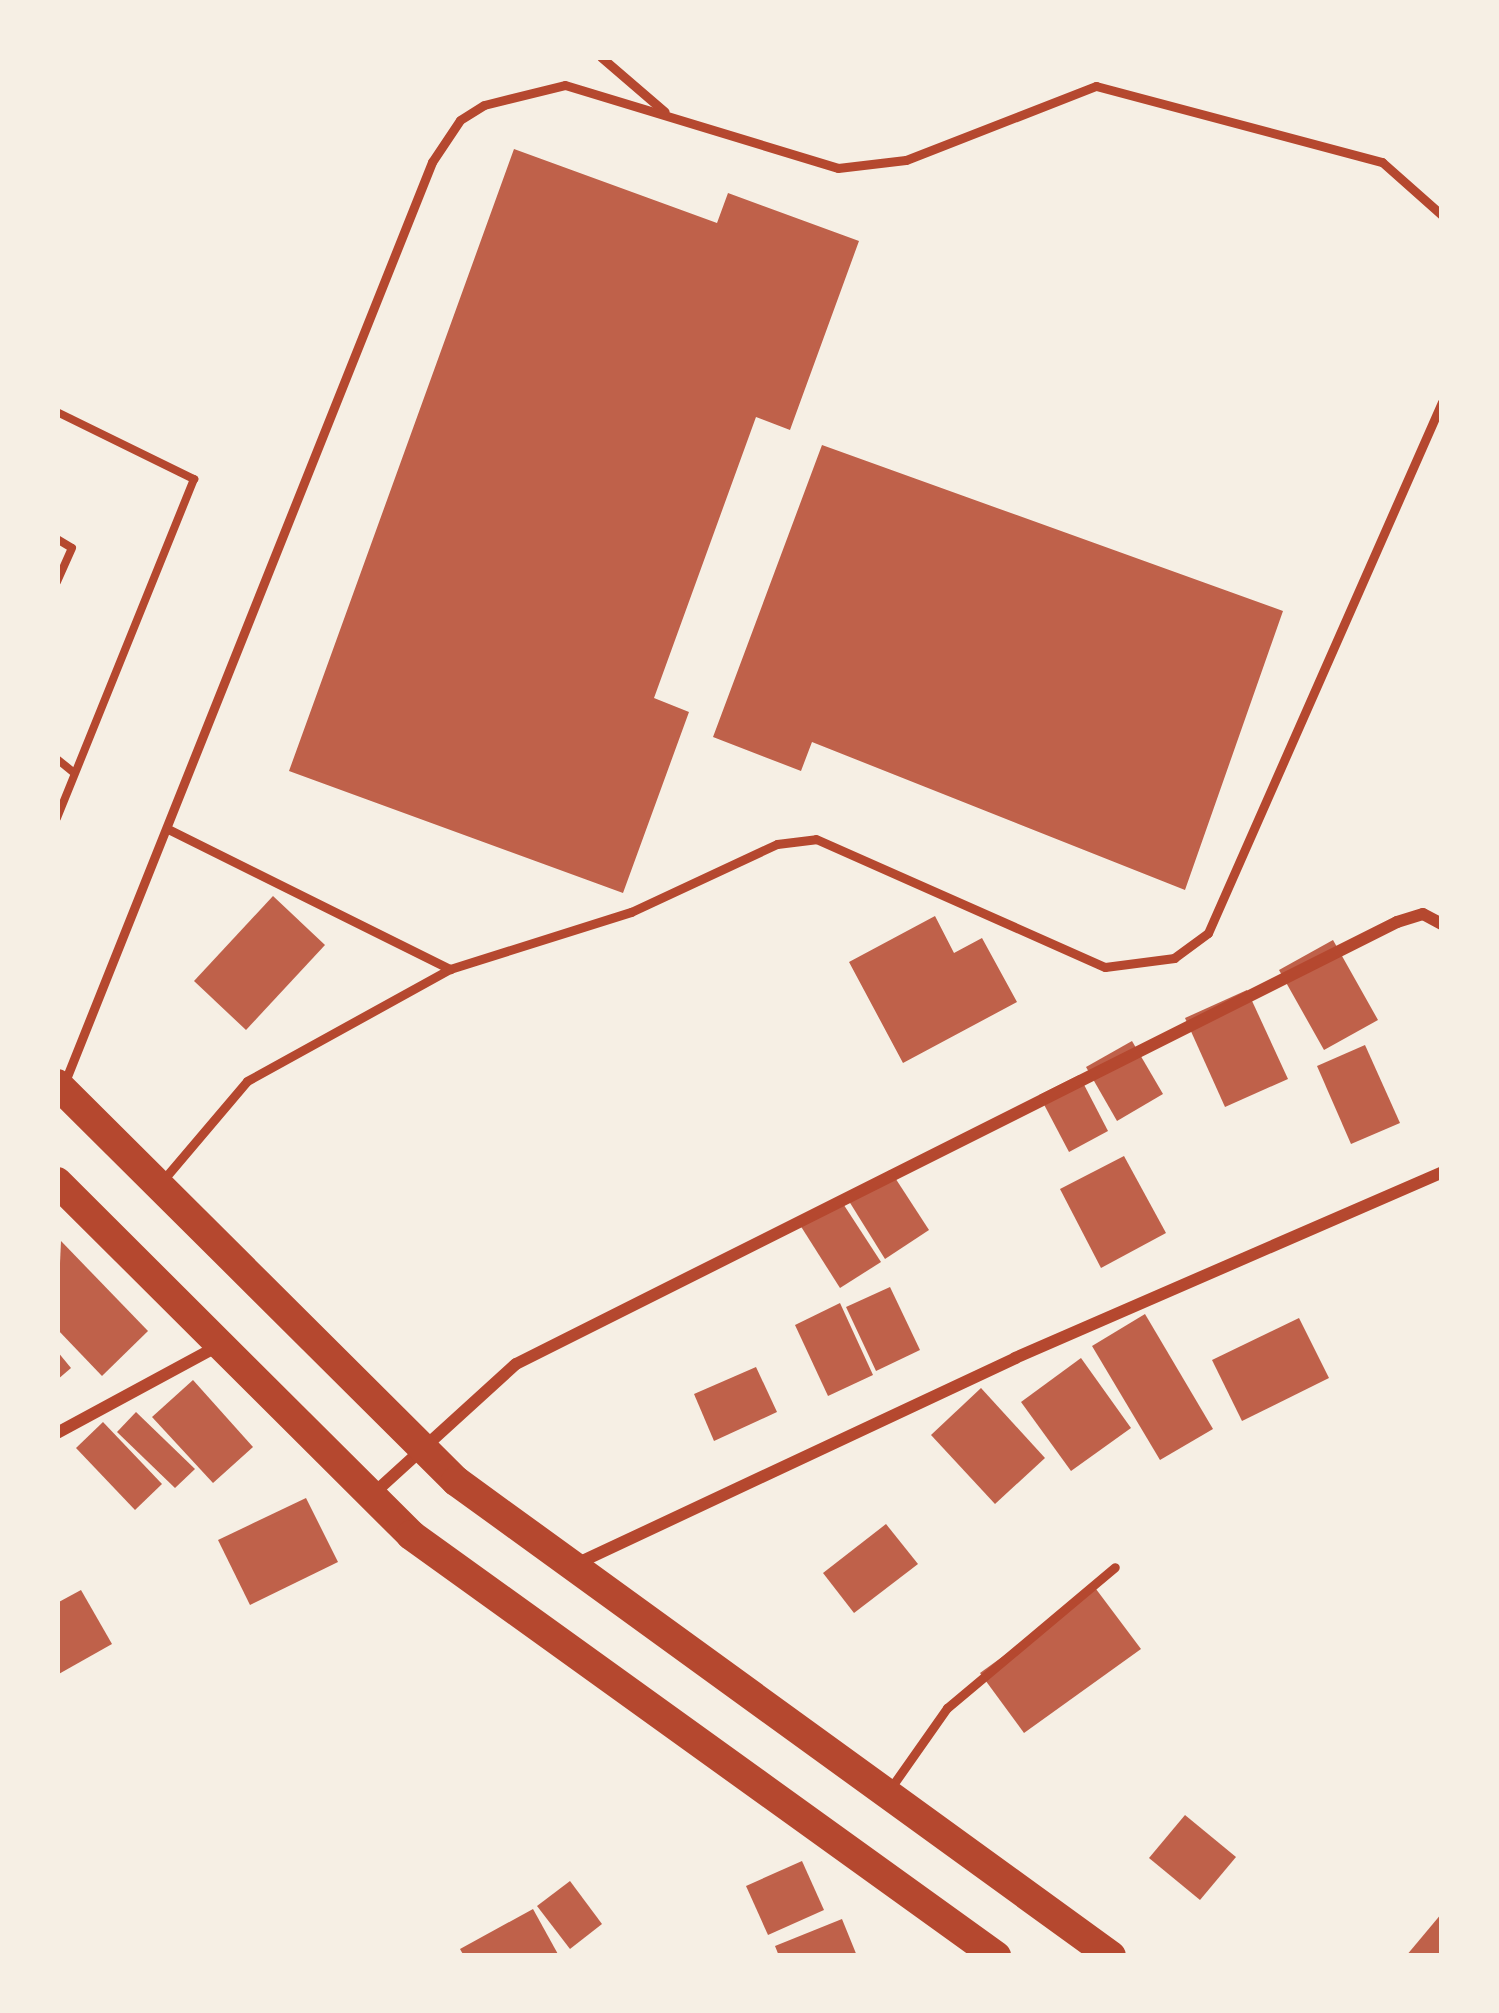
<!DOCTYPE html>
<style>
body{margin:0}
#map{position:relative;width:1499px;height:2013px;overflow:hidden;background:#f6efe4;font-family:Karla,sans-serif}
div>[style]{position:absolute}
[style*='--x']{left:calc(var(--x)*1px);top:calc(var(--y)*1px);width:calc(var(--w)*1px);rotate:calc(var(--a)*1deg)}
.building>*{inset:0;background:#bf614a}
.path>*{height:8px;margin:-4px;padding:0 4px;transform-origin:4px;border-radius:4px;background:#b5482f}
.service>*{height:9px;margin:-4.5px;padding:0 4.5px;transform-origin:4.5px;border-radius:4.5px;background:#b5482f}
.minor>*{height:12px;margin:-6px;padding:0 6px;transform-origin:6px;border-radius:6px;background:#b5482f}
.primary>*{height:30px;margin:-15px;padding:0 15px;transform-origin:15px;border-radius:15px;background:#b5482f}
span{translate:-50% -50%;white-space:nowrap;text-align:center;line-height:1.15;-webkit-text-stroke:12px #f6efe4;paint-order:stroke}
.frame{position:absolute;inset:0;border:60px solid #f6efe4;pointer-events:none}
</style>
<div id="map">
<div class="building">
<i style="clip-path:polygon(514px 149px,717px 223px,728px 193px,859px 241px,790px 430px,756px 417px,654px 698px,689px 712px,623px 893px,289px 771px)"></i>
<i style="clip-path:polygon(822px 445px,1283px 611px,1185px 890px,812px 742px,801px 771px,713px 737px)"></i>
<i style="clip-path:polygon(273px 896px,325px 945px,246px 1030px,194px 981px)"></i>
<i style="clip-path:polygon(935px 916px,954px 953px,982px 938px,1017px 1002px,903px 1063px,849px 962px)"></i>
<i style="clip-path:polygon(1333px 940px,1378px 1020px,1324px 1050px,1279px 970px)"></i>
<i style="clip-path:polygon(1247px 990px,1288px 1079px,1225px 1107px,1185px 1018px)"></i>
<i style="clip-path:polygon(1132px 1041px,1163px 1094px,1117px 1121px,1086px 1067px)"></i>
<i style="clip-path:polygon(1365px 1045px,1400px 1123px,1351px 1144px,1317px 1066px)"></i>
<i style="clip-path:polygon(1079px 1075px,1108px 1131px,1069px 1152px,1039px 1095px)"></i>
<i style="clip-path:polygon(1124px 1156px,1166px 1233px,1101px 1268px,1060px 1189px)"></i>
<i style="clip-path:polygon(890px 1170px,929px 1230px,885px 1259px,847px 1198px)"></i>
<i style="clip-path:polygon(840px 1199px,881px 1262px,840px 1288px,800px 1225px)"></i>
<i style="clip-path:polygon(61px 1241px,148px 1331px,102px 1376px,57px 1329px)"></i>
<i style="clip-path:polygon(890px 1287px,920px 1350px,876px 1371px,846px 1307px)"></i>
<i style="clip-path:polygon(840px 1303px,873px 1375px,828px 1396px,795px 1325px)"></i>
<i style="clip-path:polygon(1145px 1314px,1213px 1429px,1160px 1460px,1092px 1346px)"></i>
<i style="clip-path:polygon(1299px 1318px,1329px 1378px,1242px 1421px,1212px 1360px)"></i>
<i style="clip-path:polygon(57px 1351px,71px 1368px,57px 1380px)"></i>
<i style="clip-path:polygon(1081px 1358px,1131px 1428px,1071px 1471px,1021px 1402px)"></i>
<i style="clip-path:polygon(756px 1367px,777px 1412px,714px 1441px,694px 1394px)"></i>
<i style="clip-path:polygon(193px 1380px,253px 1447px,213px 1483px,152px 1417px)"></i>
<i style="clip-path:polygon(981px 1388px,1045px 1458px,995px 1504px,931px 1435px)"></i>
<i style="clip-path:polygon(136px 1412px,195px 1469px,175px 1488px,117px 1432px)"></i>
<i style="clip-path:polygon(103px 1422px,162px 1484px,135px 1510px,76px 1448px)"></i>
<i style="clip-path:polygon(306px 1498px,338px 1562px,250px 1605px,218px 1540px)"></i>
<i style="clip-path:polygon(886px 1524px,918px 1564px,854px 1613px,823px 1573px)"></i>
<i style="clip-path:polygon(1096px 1589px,1141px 1649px,1024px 1733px,980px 1673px)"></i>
<i style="clip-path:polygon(81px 1590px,112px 1644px,57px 1675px,57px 1603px)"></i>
<i style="clip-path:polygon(1185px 1815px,1236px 1857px,1200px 1900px,1149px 1858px)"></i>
<i style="clip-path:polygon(802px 1861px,824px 1910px,768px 1935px,746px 1886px)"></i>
<i style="clip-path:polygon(570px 1881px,602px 1924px,570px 1949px,537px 1906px)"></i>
<i style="clip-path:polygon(533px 1909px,559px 1956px,464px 1956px,460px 1949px)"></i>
<i style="clip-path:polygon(1442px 1913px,1442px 1956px,1406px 1956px)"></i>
<i style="clip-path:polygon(842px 1919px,857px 1956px,779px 1956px,775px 1946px)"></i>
</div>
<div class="path">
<i style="--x:57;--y:412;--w:153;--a:26.1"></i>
<i style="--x:194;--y:479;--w:366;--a:112"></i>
<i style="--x:57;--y:539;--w:17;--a:31"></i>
<i style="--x:72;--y:548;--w:37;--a:114"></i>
<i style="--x:57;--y:759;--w:22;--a:39"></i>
</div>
<div class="service">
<i style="--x:601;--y:57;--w:84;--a:40.7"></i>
<i style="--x:170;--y:830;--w:313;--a:26.4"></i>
<i style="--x:64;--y:1084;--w:993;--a:-68.24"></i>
<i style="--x:432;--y:162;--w:50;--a:-56.3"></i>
<i style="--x:460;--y:120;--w:28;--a:-32"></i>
<i style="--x:484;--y:105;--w:83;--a:-13.9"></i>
<i style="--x:565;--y:85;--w:285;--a:16.9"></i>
<i style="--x:838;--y:168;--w:68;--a:-6.7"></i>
<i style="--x:906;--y:160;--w:204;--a:-21.3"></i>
<i style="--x:1096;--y:86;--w:296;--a:14.9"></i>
<i style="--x:1382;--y:162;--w:80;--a:41.5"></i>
<i style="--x:164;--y:1179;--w:128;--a:-49.7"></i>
<i style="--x:247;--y:1081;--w:232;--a:-28.9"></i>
<i style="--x:450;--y:969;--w:190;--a:-17.5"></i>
<i style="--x:631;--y:912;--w:161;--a:-25"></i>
<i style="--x:777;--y:844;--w:39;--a:-7"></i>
<i style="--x:816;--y:839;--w:316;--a:23.9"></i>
<i style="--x:1105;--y:967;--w:70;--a:-7.4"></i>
<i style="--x:1174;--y:958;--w:42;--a:-36.3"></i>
<i style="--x:1208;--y:933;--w:580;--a:-66.22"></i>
<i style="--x:890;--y:1789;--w:99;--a:-54.9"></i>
<i style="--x:947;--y:1708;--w:219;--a:-40"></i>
</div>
<div class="minor">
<i style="--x:57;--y:1433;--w:185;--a:-28.4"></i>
<i style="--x:373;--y:1494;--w:193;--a:-42.3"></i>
<i style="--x:516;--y:1364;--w:986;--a:-26.64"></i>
<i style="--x:1397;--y:922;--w:27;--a:-17"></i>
<i style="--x:1423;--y:914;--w:21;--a:28"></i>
<i style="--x:574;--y:1565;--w:487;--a:-25.1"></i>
<i style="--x:1015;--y:1358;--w:466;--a:-23.5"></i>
</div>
<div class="primary">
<i style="--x:57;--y:1084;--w:563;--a:44.86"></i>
<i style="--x:456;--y:1481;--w:809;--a:35.95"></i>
<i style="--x:57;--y:1182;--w:500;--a:44.9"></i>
<i style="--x:411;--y:1535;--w:721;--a:35.74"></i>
</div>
<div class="frame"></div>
</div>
